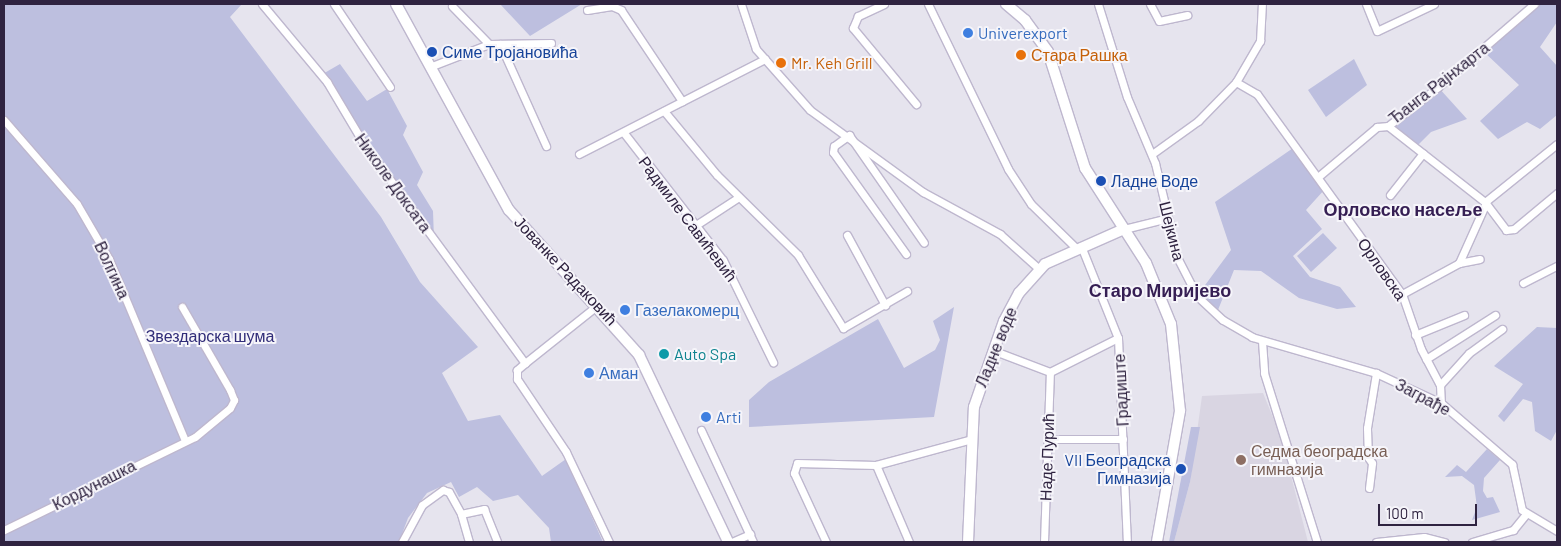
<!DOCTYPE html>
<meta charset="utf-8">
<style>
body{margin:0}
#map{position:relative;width:1561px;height:546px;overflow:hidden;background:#e6e4ee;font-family:Barlow,sans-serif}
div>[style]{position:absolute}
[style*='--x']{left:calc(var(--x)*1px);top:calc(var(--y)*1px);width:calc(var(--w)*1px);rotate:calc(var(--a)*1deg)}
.built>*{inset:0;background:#d9d5e2}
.green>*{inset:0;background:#bdbfdf}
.roads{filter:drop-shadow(1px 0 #beb7ce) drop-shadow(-1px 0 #beb7ce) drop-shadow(0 1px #beb7ce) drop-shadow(0 -1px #beb7ce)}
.street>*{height:7px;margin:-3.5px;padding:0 3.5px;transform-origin:3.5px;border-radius:3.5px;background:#fff}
.secondary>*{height:10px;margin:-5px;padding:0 5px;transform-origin:5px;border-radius:5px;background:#fff}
.dots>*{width:14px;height:14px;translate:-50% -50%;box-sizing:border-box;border:2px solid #f6f5fa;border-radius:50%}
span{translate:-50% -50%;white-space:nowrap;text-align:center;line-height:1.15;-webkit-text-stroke:4px #f6f5fa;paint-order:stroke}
.shop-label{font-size:16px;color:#366cbe}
.left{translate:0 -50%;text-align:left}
.transit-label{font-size:16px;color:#164399}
.right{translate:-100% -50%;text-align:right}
.food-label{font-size:16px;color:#c56008}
.street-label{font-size:16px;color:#2f2340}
.park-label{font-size:16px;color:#302c78}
.culture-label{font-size:16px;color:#0d838f}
.education-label{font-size:16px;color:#785e54}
.neighbourhood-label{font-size:18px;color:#351e53;font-weight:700}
.frame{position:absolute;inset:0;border:5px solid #2f2340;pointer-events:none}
.scale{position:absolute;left:1378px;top:504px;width:99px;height:22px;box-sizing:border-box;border:2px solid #2f2340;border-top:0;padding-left:6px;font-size:15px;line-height:18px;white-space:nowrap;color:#2f2340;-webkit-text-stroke:4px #f6f5fa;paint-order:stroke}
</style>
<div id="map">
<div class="built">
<i style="clip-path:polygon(1263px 393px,1281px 437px,1308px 542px,1174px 542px,1190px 482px,1202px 396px)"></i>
</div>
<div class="green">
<i style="clip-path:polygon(4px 4px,242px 4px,230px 17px,381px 217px,420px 282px,478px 347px,442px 373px,468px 421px,500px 415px,542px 476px,566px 459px,603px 542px,551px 542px,549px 528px,518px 495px,493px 501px,477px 487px,459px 497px,451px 482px,427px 493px,408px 518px,399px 542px,4px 542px)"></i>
<i style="clip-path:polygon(500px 4px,582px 4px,530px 36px)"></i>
<i style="clip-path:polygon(1534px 4px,1557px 4px,1557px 22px,1540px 47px,1557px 66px,1557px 115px,1540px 129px,1527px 122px,1498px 139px,1480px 121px,1519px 85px,1483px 51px)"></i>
<i style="clip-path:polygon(1354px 59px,1367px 85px,1326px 117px,1308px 90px)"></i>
<i style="clip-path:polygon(340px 64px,367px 101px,387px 89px,407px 126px,403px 135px,423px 172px,417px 185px,433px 211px,434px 239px,321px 75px)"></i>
<i style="clip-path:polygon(1438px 87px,1467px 119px,1431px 132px,1415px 148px,1388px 126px)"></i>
<i style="clip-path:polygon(1296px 146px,1325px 189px,1306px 210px,1322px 229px,1293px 256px,1310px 277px,1340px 287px,1356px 307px,1337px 309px,1299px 298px,1261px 271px,1234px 270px,1216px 315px,1197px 296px,1231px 250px,1215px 202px)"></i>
<i style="clip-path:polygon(1323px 233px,1337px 248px,1311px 272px,1297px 256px)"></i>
<i style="clip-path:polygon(954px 307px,934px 417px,749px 427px,749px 400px,769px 382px,878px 319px,904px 368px,935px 350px,940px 340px,933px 321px)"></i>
<i style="clip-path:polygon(1537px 327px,1557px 328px,1557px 430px,1551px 441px,1535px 431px,1532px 402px,1523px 399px,1504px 422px,1498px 416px,1523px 384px,1494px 366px)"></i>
<i style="clip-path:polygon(1191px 427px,1200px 427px,1190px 482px,1174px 542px,1169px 542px)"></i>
<i style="clip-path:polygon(1487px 449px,1500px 460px,1484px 478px,1483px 491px,1487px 498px,1493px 497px,1500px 512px,1472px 520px,1477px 507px,1474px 485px,1462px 476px,1445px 477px,1457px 465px,1466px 472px)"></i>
</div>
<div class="roads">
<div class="street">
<i style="--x:262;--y:4;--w:102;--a:50.2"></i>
<i style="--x:327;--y:82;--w:72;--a:59.2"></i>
<i style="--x:364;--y:144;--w:272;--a:53.7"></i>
<i style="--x:525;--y:363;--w:11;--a:139"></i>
<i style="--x:517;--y:370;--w:9;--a:90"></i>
<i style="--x:517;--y:379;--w:88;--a:56.1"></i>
<i style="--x:566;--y:452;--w:100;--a:64.5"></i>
<i style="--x:334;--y:4;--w:100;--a:56"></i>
<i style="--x:741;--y:4;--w:47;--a:71.6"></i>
<i style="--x:756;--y:49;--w:81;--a:48.5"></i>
<i style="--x:810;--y:110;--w:140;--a:36"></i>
<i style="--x:923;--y:192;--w:88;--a:28.6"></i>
<i style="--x:1000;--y:234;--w:52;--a:41.9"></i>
<i style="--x:884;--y:4;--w:29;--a:155"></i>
<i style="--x:858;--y:16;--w:13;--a:113"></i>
<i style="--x:853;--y:28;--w:99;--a:50.3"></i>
<i style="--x:928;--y:4;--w:183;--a:64.1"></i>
<i style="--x:1008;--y:169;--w:42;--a:56.7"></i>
<i style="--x:1031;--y:204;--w:63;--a:44.4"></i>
<i style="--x:1098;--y:4;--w:97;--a:72.7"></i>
<i style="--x:1127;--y:97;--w:72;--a:67"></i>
<i style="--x:1155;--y:163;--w:99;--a:76.5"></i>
<i style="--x:1178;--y:259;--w:42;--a:62.8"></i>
<i style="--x:1197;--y:296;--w:35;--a:43"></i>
<i style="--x:1223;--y:320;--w:34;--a:30"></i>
<i style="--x:1252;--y:337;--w:129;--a:16.2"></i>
<i style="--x:1376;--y:373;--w:72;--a:24.8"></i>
<i style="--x:1441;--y:403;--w:94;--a:40.7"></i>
<i style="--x:1512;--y:464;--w:47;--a:77.7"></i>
<i style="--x:1522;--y:510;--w:41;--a:31"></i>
<i style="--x:1150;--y:4;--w:19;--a:62"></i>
<i style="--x:1159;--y:21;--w:29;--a:-12"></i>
<i style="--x:1366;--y:4;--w:29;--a:68"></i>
<i style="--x:1377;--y:31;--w:63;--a:-25.3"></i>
<i style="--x:452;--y:6;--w:53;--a:45.8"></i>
<i style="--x:587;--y:10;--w:25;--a:-9"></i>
<i style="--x:612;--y:6;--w:10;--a:24"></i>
<i style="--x:621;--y:10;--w:110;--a:56.2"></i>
<i style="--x:500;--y:44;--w:112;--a:65.7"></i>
<i style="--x:432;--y:66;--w:61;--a:-21.1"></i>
<i style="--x:489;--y:44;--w:62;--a:-0.9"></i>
<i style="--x:1236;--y:82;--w:24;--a:30"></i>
<i style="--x:1257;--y:94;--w:247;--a:54.1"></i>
<i style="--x:1402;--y:294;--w:58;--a:70.9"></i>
<i style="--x:1421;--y:349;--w:41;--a:62.2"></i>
<i style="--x:1440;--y:385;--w:18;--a:87"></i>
<i style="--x:664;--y:111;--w:83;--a:50.4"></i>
<i style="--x:717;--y:175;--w:114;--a:44.6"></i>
<i style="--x:798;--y:255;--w:86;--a:58.3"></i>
<i style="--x:843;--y:328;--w:74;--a:-30"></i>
<i style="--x:4;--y:120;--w:111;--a:49"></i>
<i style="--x:77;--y:204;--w:64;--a:59.8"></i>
<i style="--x:109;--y:259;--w:197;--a:67.3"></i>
<i style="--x:1388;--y:126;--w:123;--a:38.1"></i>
<i style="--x:1485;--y:202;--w:35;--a:53"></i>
<i style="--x:1506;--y:230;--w:8;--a:-7"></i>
<i style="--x:1514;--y:229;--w:56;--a:-39.9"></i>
<i style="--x:624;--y:133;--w:161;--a:52.1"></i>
<i style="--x:723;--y:260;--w:114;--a:63.9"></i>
<i style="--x:579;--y:154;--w:209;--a:-27.1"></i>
<i style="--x:1152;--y:154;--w:57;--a:-35.7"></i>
<i style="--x:1198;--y:121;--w:54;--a:-45.7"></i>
<i style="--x:1236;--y:82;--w:48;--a:-59.7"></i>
<i style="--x:1260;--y:41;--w:37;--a:-87"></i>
<i style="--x:1319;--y:176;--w:76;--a:-40.2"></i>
<i style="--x:1377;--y:127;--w:11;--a:-5"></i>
<i style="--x:1388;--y:126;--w:63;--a:-38"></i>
<i style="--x:1438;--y:87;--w:127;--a:-40.8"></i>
<i style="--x:1390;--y:195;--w:53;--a:-51.8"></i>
<i style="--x:1485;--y:202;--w:92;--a:-38.9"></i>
<i style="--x:696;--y:225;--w:51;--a:-33.1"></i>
<i style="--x:1124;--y:229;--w:45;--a:-14"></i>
<i style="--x:847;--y:235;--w:80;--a:61.5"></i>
<i style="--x:1081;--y:246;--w:99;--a:68.1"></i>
<i style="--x:1118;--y:338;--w:204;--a:87.5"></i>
<i style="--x:906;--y:254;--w:125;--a:-125.6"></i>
<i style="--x:833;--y:152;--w:6;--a:-81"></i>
<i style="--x:834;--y:146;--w:19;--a:-36"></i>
<i style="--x:849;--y:135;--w:131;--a:55.2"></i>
<i style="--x:1459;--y:263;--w:66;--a:-65.8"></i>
<i style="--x:1523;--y:283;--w:38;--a:-27"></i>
<i style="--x:1402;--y:294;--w:65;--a:-28.5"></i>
<i style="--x:1459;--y:263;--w:21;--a:-11"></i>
<i style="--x:1415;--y:335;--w:53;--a:-22.2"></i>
<i style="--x:1262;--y:341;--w:32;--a:86"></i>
<i style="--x:1264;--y:373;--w:177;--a:72.6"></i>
<i style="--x:992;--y:350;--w:62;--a:20.8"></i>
<i style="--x:1050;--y:372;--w:76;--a:-26.6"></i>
<i style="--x:1426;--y:359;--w:82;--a:-32.5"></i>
<i style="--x:525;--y:363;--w:93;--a:-38.5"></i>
<i style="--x:1440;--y:385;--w:43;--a:-47.8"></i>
<i style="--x:1469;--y:353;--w:41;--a:-36"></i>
<i style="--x:701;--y:430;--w:123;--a:65.1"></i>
<i style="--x:1047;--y:439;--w:76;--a:0"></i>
<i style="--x:876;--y:465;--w:84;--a:66.8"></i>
<i style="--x:1369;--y:488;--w:25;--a:-83"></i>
<i style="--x:1372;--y:463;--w:7;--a:-124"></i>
<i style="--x:1368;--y:457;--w:29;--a:-92"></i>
<i style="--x:1367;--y:428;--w:56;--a:-80.7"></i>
<i style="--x:461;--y:514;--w:24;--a:-12"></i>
<i style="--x:484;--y:509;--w:35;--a:68"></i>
<i style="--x:4;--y:530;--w:212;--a:-26"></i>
<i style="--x:195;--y:437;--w:45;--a:-39.6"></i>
<i style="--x:230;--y:408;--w:9;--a:-63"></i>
<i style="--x:234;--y:400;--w:11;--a:-112"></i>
<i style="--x:230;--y:390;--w:96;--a:-120"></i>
<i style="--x:402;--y:542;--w:42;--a:-61.6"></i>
<i style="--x:422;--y:505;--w:26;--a:-36"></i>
<i style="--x:443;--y:490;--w:6;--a:18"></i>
<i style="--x:449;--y:492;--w:25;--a:61"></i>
<i style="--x:461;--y:514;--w:29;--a:74"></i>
<i style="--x:732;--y:542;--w:20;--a:-24"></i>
<i style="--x:826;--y:542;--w:76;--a:-114.9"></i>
<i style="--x:794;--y:473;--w:10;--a:-73"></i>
<i style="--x:797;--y:463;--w:79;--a:1.5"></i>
<i style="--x:876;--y:465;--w:99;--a:-15.2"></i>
<i style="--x:1044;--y:542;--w:170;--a:-88"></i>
<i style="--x:1376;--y:542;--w:48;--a:-5.9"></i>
<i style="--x:1424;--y:537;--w:21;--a:14"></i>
<i style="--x:1472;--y:542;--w:43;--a:-16.3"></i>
<i style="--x:1513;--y:530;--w:21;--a:-51"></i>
</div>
<div class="secondary">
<i style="--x:396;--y:4;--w:235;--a:61.3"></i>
<i style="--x:509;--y:210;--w:195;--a:48.1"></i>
<i style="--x:639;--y:355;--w:207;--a:64.5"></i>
<i style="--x:1006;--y:4;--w:25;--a:40"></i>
<i style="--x:1025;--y:20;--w:39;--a:54"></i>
<i style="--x:1048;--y:52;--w:122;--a:72.3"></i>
<i style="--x:1085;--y:168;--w:113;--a:57.3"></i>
<i style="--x:1146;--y:263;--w:66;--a:67.7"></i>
<i style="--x:1171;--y:324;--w:87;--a:84.1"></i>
<i style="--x:1180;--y:411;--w:133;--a:100"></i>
<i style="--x:968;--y:542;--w:135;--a:-87.5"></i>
<i style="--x:974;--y:407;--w:91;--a:-70.8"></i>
<i style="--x:1004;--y:321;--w:32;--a:-62"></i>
<i style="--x:1019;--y:293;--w:39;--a:-48"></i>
<i style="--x:1045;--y:264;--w:86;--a:-23.9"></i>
</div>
</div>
<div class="dots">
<i style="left:968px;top:33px;background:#3f7fe0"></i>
<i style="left:432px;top:52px;background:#1a4fb4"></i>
<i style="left:1021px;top:55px;background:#e8710a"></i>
<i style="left:781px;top:63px;background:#e8710a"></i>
<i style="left:1101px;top:181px;background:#1a4fb4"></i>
<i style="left:625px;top:310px;background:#3f7fe0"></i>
<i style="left:664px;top:354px;background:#0f9aa8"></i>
<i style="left:589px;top:373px;background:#3f7fe0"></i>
<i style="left:706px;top:417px;background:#3f7fe0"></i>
<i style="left:1241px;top:460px;background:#8d6e63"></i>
<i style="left:1181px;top:469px;background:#1a4fb4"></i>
</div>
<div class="shop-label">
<span class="left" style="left:978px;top:33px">Univerexport</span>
<span class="left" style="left:635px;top:310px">Газелакомерц</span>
<span class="left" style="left:599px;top:373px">Аман</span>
<span class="left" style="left:716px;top:417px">Arti</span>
</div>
<div class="transit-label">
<span class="left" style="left:442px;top:52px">Симе Тројановића</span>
<span class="left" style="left:1111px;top:181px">Ладне Воде</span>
<span class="right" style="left:1171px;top:469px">VII Београдска<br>Гимназија</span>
</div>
<div class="food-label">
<span class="left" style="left:1031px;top:55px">Стара Рашка</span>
<span class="left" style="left:791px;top:63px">Mr. Keh Grill</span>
</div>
<div class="street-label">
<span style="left:1439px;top:83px;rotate:-38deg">Ђанга Рајнхарта</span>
<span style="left:393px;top:183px;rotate:54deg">Николе Доксата</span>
<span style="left:688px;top:219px;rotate:53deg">Радмиле Савићевић</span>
<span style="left:1172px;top:231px;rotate:76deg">Шејкина</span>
<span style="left:1382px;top:269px;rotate:55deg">Орловска</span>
<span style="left:112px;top:270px;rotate:65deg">Волгина</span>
<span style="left:566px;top:271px;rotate:47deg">Јованке Радаковић</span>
<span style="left:996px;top:347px;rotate:-68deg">Ладне воде</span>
<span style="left:1121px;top:390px;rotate:-93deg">Градиште</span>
<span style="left:1423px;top:397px;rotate:28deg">Заграђе</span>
<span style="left:1047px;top:457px;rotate:-88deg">Наде Пурић</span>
<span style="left:94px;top:485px;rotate:-27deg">Кордунашка</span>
</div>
<div class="park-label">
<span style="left:210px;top:336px">Звездарска шума</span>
</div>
<div class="culture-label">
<span class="left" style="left:674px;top:354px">Auto Spa</span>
</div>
<div class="education-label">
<span class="left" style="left:1251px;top:460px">Седма београдска<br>гимназија</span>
</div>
<div class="neighbourhood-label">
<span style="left:1403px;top:209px">Орловско насеље</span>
<span style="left:1160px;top:290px">Старо Миријево</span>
</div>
<div class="frame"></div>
<div class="scale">100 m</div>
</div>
